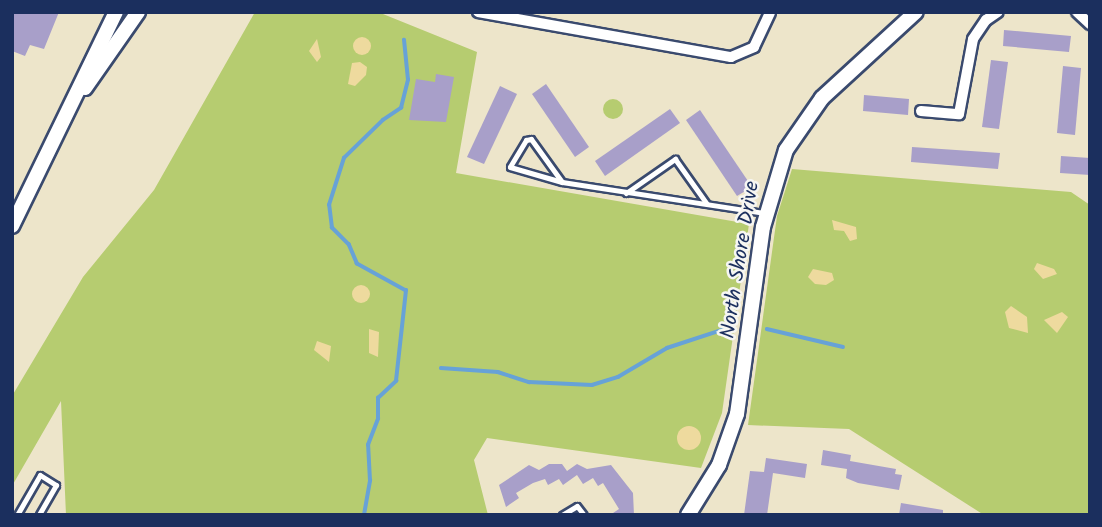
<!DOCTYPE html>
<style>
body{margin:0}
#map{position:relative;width:1102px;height:527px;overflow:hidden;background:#ede5ca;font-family:Kalam,sans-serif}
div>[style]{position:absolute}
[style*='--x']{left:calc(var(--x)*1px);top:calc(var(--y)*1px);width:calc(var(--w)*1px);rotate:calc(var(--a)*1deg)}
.green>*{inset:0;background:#b6cc70}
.round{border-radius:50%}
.sand>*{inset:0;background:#eeda9e}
.stream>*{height:3.5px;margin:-1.75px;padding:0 1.75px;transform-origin:1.75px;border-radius:1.75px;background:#67a2d7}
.building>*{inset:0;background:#a89fc9}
.roads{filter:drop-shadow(2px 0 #3a4a6e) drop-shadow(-2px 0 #3a4a6e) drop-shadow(0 2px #3a4a6e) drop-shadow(0 -2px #3a4a6e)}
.lane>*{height:5px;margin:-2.5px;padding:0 2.5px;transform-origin:2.5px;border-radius:2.5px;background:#fff}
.street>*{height:10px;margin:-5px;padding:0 5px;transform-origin:5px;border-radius:5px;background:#fff}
.secondary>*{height:14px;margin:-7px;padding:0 7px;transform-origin:7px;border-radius:7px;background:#fff}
span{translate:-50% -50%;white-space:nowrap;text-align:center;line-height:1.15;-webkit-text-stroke:5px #f6f6f2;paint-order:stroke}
.street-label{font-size:21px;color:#1b2f5e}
.frame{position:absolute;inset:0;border:14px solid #1b2f5e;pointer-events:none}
</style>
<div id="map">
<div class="green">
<i style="clip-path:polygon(255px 12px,378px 12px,477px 52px,456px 173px,749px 224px,722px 413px,701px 468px,487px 438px,474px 460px,488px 515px,66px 515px,61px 401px,12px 486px,12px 396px,83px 277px,154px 190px)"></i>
<i class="round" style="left:603px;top:99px;width:20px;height:20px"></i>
<i style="clip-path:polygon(792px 169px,1071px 192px,1090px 205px,1090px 515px,984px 515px,849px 429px,748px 425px,777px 216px)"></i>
</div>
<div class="sand">
<i class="round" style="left:353px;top:37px;width:18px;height:18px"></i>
<i style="clip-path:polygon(317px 39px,321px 57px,317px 62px,309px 51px)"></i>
<i style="clip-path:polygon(360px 62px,367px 67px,366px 75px,355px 86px,348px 84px,352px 63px)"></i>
<i style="clip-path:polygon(832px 220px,856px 227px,857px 239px,850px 241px,844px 231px,834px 230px)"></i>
<i style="clip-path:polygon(1037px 263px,1054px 269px,1057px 274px,1043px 279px,1034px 269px)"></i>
<i style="clip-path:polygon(813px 269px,832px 273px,834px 280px,826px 285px,815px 284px,808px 277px)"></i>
<i class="round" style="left:352px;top:285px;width:18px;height:18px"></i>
<i style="clip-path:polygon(1011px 306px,1027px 317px,1028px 333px,1009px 328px,1005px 312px)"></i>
<i style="clip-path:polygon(1062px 312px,1068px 317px,1057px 333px,1044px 320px)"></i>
<i style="clip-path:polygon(369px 329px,379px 332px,378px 357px,369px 353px)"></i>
<i style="clip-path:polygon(317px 341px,331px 346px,329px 362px,314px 350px)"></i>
<i class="round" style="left:677px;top:426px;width:24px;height:24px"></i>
</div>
<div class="stream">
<i style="--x:767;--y:329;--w:78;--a:13.3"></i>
<i style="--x:441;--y:368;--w:57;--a:4"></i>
<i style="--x:498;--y:372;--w:33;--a:18"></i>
<i style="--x:529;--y:382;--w:63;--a:2.7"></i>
<i style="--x:592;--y:385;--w:27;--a:-17"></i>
<i style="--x:618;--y:377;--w:57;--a:-30.6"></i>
<i style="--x:667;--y:348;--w:64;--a:-18.2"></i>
<i style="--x:364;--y:515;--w:35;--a:-80"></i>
<i style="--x:370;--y:481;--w:36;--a:-93"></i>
<i style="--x:368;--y:445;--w:28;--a:-69"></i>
<i style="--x:378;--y:419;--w:21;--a:-90"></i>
<i style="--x:378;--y:398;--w:25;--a:-43"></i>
<i style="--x:396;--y:381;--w:91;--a:-83.7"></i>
<i style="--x:406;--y:291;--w:56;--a:-151.1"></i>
<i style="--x:357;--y:264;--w:21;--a:-113"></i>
<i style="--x:349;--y:245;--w:24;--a:-135"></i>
<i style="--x:332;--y:228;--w:23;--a:-97"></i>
<i style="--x:329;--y:205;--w:49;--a:-72.3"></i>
<i style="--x:344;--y:158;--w:54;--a:-44.3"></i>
<i style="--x:383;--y:120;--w:22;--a:-34"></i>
<i style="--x:401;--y:108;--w:29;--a:-76"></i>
<i style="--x:408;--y:80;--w:40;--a:-95.7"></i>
</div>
<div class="building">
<i style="clip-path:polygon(12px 12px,59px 12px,44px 49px,30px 45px,25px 56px,12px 51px)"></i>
<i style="clip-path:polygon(1004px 30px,1071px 36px,1069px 52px,1003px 46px)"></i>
<i style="clip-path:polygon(991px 60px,1008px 62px,999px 129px,982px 127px)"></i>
<i style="clip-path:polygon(1063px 66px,1081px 68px,1075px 135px,1057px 133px)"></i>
<i style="clip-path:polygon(436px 74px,454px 77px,446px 122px,409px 120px,416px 79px,435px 82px)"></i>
<i style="clip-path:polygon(546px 84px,589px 147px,575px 157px,532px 94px)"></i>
<i style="clip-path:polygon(500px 86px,517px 94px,484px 164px,467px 157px)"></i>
<i style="clip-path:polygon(864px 95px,909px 99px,908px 115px,863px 111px)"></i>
<i style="clip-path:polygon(670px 109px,680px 123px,605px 176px,595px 161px)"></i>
<i style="clip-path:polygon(700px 110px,752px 187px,737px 196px,686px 120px)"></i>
<i style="clip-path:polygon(912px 147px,1000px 153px,998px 169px,911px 162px)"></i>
<i style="clip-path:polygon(1061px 156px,1090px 158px,1090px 175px,1060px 173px)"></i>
<i style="clip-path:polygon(823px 450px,851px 455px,850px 461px,896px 469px,895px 474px,902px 475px,899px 490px,858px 483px,846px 478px,847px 469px,821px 465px)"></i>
<i style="clip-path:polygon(766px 458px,807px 464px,805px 478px,773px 473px,767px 515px,744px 515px,750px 471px,764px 472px)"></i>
<i style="clip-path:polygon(549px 464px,562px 464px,567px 471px,577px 464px,587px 469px,611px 465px,633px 493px,634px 515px,610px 515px,619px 509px,603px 483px,598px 486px,593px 478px,583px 484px,577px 475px,563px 485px,559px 479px,548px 485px,545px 479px,533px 483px,516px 493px,519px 498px,506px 507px,499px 485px,529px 465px,539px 470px)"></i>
<i style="clip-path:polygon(901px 503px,943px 510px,943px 515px,899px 515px)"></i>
</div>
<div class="roads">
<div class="lane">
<i style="--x:562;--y:182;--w:53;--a:-125.8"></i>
<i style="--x:531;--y:139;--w:5;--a:169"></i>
<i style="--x:526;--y:140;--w:31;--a:121"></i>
<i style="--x:510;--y:167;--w:54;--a:16.1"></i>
<i style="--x:562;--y:182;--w:204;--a:8.7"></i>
<i style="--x:626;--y:193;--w:60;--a:-34.8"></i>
<i style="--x:675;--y:159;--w:55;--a:54.6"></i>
<i style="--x:17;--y:515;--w:46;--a:-60.1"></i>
<i style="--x:40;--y:475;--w:19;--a:32"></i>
<i style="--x:56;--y:485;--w:34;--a:120"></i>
<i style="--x:562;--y:515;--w:17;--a:-31"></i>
<i style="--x:577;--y:506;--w:11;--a:52"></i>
</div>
<div class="street">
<i style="--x:478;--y:12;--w:257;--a:10.1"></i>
<i style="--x:731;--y:57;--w:25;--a:-23"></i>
<i style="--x:754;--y:47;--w:38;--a:-65"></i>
<i style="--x:1077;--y:12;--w:18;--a:43"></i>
<i style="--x:921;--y:111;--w:38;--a:5"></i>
<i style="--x:959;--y:114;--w:76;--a:-79.4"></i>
<i style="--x:973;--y:39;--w:23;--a:-56"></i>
<i style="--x:986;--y:20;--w:14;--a:-34"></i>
</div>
<div class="secondary">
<i style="--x:85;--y:88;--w:93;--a:-55.1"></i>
<i style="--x:12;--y:226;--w:238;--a:-64.1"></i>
<i style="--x:688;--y:515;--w:59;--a:-58.2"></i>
<i style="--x:719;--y:465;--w:54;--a:-70.6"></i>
<i style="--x:737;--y:414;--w:189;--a:-82.1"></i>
<i style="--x:763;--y:227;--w:80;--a:-73.4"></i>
<i style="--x:786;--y:150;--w:63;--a:-55.3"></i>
<i style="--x:822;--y:98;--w:127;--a:-42.5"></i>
</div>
</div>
<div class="street-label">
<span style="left:741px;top:260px;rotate:-81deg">North Shore Drive</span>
</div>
<div class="frame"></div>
</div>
